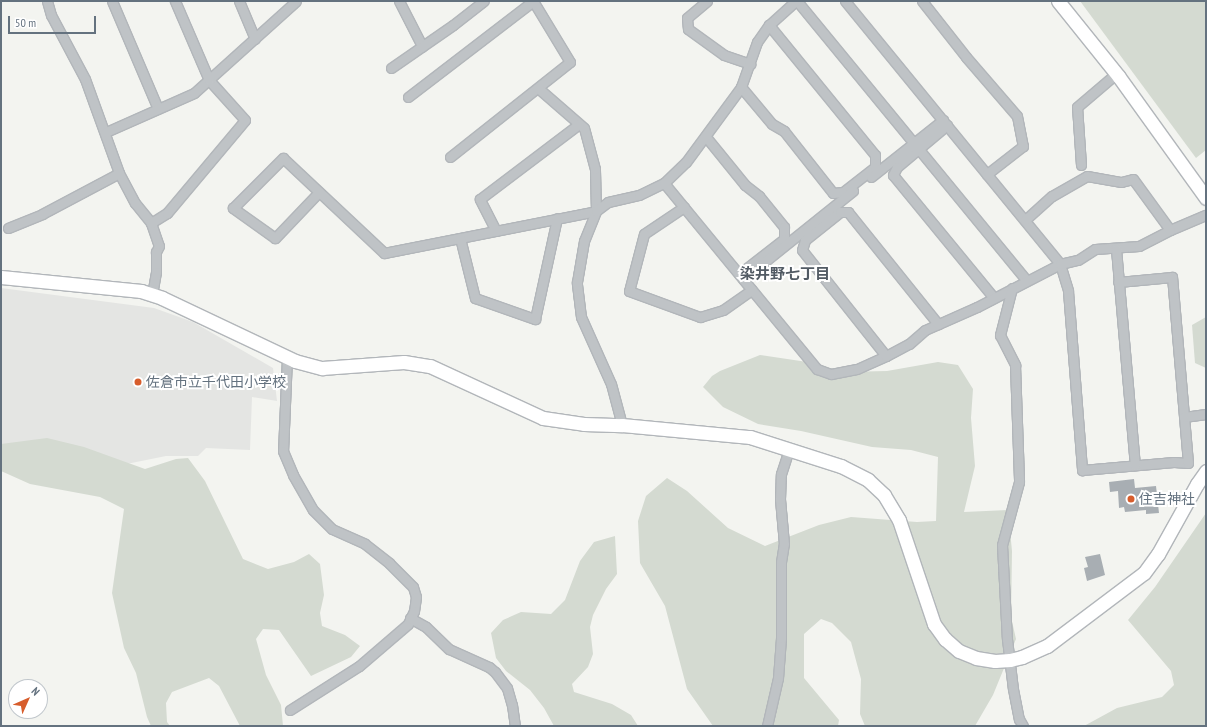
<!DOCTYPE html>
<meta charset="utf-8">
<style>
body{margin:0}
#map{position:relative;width:1207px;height:727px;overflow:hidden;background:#f3f4f0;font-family:"PT Sans Narrow","Noto Sans JP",sans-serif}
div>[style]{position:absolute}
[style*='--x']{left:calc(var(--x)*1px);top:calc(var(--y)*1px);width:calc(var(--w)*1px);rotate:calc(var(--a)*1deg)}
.built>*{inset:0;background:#e4e5e3}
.green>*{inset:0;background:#d4dad1}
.building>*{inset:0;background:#a8aeb3}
.roads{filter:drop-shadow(1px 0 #b2b6ba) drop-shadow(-1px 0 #b2b6ba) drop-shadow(0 1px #b2b6ba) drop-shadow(0 -1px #b2b6ba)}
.street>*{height:9px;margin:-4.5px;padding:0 4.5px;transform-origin:4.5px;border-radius:4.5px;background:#bfc3c6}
.secondary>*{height:13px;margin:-6.5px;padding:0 6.5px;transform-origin:6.5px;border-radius:6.5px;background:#fff}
.dots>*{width:11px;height:11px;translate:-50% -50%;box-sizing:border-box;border:2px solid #fff;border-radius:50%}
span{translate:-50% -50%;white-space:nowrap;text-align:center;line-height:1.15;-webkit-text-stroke:4px #fff;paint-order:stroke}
.poi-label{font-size:14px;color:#64727f}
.left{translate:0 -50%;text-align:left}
.neighbourhood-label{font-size:15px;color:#525b64;font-weight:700}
.frame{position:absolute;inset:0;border:2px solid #64727f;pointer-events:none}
.north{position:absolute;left:8px;top:679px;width:40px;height:40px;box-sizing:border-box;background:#fff;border:1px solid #c1c7cc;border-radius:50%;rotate:45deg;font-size:11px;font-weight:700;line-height:16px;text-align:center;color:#64727f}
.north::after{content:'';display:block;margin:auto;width:14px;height:18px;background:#d75d2c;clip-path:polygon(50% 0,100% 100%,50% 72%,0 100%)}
.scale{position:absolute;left:8px;top:16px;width:88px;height:18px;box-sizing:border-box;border:2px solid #64727f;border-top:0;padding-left:5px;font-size:12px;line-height:14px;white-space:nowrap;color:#64727f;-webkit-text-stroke:3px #fff;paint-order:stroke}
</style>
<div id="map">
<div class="built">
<i style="clip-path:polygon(1px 288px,154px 308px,193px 322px,273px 368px,277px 401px,252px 397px,250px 450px,206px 448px,198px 456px,166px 456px,87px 472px,1px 460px)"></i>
</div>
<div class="green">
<i style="clip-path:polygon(1080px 1px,1206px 1px,1206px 150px,1196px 158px)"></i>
<i style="clip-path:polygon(1206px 317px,1206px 368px,1195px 363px,1192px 325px)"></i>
<i style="clip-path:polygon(760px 355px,814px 363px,842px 372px,887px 371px,938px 362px,958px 365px,973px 389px,971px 418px,975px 466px,964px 512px,1008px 510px,1012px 551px,1011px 617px,1016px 639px,993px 695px,975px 726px,865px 726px,860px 714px,861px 679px,851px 642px,832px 623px,821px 619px,804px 634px,804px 678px,839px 720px,838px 726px,713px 726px,687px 689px,665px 606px,640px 563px,638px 521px,646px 496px,667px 478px,687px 491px,728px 528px,765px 546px,819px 525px,851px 517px,917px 522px,936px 521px,938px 457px,911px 450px,872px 447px,801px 431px,758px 424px,723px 407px,703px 387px,712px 376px,720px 371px)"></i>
<i style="clip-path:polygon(47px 438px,84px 447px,145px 469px,176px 459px,188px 458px,205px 481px,243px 559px,268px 569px,294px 562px,309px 554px,320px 564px,324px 595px,320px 613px,322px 626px,345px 635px,360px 646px,351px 657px,311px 676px,279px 630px,263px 629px,256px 639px,266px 675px,281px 705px,283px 726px,240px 726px,219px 686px,209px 678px,172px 692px,166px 703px,167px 722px,170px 726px,151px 726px,147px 717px,136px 673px,124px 648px,112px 593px,124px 509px,100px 497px,30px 484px,1px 471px,1px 444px)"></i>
<i style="clip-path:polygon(1206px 513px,1206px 726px,1084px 726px,1117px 708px,1162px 697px,1174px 685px,1171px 671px,1128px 620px,1155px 587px)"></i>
<i style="clip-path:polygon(615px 536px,617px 574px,606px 589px,593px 615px,590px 627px,593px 654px,588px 667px,572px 684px,574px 692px,612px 704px,631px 715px,638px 726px,554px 726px,544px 708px,530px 690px,506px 671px,496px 658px,491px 633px,503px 620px,521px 612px,551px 614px,565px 600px,580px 561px,594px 542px)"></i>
</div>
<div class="building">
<i style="clip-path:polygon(1134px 479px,1135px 488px,1156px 486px,1159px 513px,1146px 514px,1146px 510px,1125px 512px,1124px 507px,1119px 508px,1118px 491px,1110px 492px,1109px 482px)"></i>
<i style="clip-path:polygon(1100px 554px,1105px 575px,1087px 581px,1084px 568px,1088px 567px,1085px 557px)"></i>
</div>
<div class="roads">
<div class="street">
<i style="--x:47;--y:1;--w:15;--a:74"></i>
<i style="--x:51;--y:15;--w:72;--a:62"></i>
<i style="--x:85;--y:79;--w:100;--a:70.1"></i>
<i style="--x:119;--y:173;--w:34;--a:62"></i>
<i style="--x:135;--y:203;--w:26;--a:51"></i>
<i style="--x:151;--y:223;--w:24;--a:71"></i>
<i style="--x:159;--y:246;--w:7;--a:117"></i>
<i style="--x:156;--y:252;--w:20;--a:90"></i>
<i style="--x:156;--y:272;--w:23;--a:100"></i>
<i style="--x:112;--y:1;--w:117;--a:66.9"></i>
<i style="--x:239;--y:1;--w:41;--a:67.2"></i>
<i style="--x:399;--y:1;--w:51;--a:62.9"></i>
<i style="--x:707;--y:1;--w:26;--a:140"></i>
<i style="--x:687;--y:18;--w:11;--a:85"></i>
<i style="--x:688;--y:29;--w:44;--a:35.8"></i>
<i style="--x:724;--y:55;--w:28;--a:19"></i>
<i style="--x:797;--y:1;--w:362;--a:50.6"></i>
<i style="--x:845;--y:1;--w:340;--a:50.7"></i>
<i style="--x:1060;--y:264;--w:28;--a:73"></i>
<i style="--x:1068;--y:291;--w:180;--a:85.5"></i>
<i style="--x:1082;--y:470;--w:92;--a:-5"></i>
<i style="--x:1174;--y:462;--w:14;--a:4"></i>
<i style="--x:1188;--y:463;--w:187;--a:-94.9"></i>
<i style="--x:1172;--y:277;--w:54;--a:174.7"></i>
<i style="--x:922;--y:1;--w:71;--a:51.8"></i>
<i style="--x:966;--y:57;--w:78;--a:49.2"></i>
<i style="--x:1017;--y:116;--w:31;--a:79"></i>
<i style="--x:1023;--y:146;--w:46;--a:142.1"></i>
<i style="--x:391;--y:68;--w:75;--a:-34.7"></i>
<i style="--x:453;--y:25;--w:39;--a:-38"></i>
<i style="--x:741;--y:87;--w:48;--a:50"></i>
<i style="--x:772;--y:124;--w:14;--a:30"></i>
<i style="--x:784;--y:131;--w:79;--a:51.7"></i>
<i style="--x:833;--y:193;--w:10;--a:-6"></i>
<i style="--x:843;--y:192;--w:41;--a:-38"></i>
<i style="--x:875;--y:167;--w:12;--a:-90"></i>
<i style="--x:875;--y:155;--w:168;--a:-129.2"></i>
<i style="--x:408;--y:97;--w:158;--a:-37.5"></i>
<i style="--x:947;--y:125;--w:65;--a:140"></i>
<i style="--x:897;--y:167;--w:9;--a:117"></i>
<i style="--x:893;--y:175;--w:159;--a:50.6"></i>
<i style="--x:106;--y:132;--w:96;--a:-23.9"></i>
<i style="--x:194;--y:93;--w:137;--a:-42"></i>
<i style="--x:706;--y:137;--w:62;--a:50.9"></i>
<i style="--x:745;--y:185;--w:18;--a:38"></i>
<i style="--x:759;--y:196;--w:40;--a:51"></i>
<i style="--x:784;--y:227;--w:12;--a:90"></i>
<i style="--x:784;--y:239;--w:57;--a:142.1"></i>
<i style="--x:450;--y:157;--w:153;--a:-38.4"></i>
<i style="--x:570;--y:62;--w:71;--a:-121.2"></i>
<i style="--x:1081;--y:165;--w:58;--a:-93.9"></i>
<i style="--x:1077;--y:107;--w:52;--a:-40.4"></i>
<i style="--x:871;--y:177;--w:92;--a:-38.4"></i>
<i style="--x:664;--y:183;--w:241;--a:50.6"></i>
<i style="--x:817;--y:369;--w:15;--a:20"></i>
<i style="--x:831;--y:374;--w:26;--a:-11"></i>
<i style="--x:857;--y:369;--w:32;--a:-24"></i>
<i style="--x:886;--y:356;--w:26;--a:-28"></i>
<i style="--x:909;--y:344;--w:21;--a:-41"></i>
<i style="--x:925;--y:330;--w:57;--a:-23.9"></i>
<i style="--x:977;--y:307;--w:93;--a:-27.4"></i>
<i style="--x:1060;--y:264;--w:18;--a:-13"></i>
<i style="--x:1078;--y:260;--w:20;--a:-33"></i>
<i style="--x:1095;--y:249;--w:44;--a:-3.9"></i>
<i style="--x:1139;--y:246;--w:35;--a:-27"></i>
<i style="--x:1170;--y:230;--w:39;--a:-23"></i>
<i style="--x:319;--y:192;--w:64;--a:133.7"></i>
<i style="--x:275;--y:238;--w:52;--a:-144.5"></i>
<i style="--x:233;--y:208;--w:71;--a:-45"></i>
<i style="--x:283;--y:158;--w:139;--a:43.2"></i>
<i style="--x:384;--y:253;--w:216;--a:-11.2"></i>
<i style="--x:596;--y:211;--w:42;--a:-91.4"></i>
<i style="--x:595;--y:169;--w:42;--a:-105"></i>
<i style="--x:584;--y:128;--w:61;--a:-139"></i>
<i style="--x:684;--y:207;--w:48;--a:146"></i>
<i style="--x:644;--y:234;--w:59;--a:104.7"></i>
<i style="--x:629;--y:291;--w:76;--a:20.1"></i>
<i style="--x:700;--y:317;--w:24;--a:-17"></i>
<i style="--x:723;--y:310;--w:35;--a:-35"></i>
<i style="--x:1025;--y:220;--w:36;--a:-42"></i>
<i style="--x:1052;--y:196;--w:40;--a:-29.7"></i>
<i style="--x:1087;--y:176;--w:35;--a:10"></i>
<i style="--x:1121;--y:182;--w:12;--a:-14"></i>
<i style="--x:1133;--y:179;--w:63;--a:54"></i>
<i style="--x:151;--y:223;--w:19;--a:-32"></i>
<i style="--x:167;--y:213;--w:121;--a:-50"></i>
<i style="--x:245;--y:120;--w:54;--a:-132"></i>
<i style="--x:209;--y:80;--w:86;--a:-113.3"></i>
<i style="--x:8;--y:228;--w:37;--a:-22"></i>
<i style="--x:42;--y:214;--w:87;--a:-28"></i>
<i style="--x:496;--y:231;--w:36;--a:-117"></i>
<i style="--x:480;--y:199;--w:124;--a:-37.1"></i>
<i style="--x:460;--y:238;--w:62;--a:76"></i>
<i style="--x:475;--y:298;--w:64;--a:19.3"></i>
<i style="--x:535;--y:319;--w:103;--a:-77.7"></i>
<i style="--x:1116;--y:249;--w:217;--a:85"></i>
<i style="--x:743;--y:279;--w:141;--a:-38.7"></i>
<i style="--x:1012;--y:288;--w:49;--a:104.3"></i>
<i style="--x:1000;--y:335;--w:34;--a:63"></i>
<i style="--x:1015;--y:365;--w:117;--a:88"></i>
<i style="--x:1019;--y:482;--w:65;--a:105.1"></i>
<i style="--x:1002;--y:545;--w:94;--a:87"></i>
<i style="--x:1007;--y:639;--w:50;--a:83.2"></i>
<i style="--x:1013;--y:689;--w:31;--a:79"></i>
<i style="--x:1019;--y:719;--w:8;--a:60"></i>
<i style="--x:886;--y:356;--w:135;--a:-128.4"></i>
<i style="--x:802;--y:250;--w:10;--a:-73"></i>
<i style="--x:805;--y:240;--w:45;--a:-38.7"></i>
<i style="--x:840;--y:212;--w:8;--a:0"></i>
<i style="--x:848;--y:212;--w:144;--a:51.2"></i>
<i style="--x:287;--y:357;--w:94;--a:92.4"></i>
<i style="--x:283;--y:451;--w:26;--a:67"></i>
<i style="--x:293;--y:475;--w:40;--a:60.3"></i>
<i style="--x:313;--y:510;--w:27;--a:45"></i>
<i style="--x:332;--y:529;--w:36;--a:24"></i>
<i style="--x:365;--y:544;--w:31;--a:38"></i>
<i style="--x:389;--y:563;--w:34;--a:45"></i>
<i style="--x:413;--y:587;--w:10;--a:73"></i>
<i style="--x:416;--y:597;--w:14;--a:98"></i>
<i style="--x:414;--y:611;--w:14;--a:115"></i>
<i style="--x:408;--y:624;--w:65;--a:139.4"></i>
<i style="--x:359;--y:666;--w:82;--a:147.5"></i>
<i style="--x:1184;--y:417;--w:22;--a:-8"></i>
<i style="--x:622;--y:425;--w:42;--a:-105"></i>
<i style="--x:611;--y:384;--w:73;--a:-114.1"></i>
<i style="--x:581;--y:317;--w:35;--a:-97"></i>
<i style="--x:577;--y:282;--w:42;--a:-80.3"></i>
<i style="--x:584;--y:241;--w:32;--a:-68"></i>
<i style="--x:596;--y:211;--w:15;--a:-37"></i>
<i style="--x:608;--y:202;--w:32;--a:-13"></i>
<i style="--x:639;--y:195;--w:28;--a:-26"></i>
<i style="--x:664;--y:183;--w:30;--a:-44"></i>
<i style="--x:686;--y:162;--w:93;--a:-53.7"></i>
<i style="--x:741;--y:87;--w:48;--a:-70.4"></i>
<i style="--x:757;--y:42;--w:21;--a:-55"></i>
<i style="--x:769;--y:25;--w:36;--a:-42"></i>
<i style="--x:410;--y:618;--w:18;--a:29"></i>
<i style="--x:426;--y:627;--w:32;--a:44"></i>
<i style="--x:449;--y:649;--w:44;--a:24.2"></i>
<i style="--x:489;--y:667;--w:8;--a:40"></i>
<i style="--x:495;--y:672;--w:20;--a:53"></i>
<i style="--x:507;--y:688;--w:18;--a:74"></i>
<i style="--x:512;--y:705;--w:21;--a:82"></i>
<i style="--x:767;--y:726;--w:49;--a:-77.1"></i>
<i style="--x:778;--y:678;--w:40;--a:-85.7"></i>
<i style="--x:781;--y:638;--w:76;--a:-90"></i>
<i style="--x:781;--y:562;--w:18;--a:-81"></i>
<i style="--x:784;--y:544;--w:45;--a:-95.1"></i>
<i style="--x:780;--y:499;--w:25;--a:-88"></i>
<i style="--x:781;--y:474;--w:25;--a:-72"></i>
</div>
<div class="secondary">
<i style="--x:1058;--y:1;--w:97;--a:51.2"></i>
<i style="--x:1119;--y:77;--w:149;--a:54.3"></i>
<i style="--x:1;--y:277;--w:141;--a:5.7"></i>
<i style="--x:141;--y:291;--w:22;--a:18"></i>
<i style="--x:162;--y:298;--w:147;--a:25.3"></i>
<i style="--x:295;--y:361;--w:28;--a:15"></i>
<i style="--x:322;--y:368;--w:82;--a:-4.2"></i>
<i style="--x:404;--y:362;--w:26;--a:9"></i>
<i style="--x:430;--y:366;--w:124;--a:24.7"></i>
<i style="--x:543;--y:418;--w:41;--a:8.3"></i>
<i style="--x:584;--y:424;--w:38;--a:2"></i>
<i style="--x:622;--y:425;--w:129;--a:5.4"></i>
<i style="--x:750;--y:437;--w:96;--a:17.7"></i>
<i style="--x:841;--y:466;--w:30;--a:27"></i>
<i style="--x:868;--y:480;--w:22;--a:43"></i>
<i style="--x:884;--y:495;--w:29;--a:59"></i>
<i style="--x:899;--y:520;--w:110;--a:71.4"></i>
<i style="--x:934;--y:624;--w:19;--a:54"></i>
<i style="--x:945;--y:639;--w:18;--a:41"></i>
<i style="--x:959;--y:651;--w:18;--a:22"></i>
<i style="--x:976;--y:658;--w:19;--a:9"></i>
<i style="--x:995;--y:661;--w:15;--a:-4"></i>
<i style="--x:1010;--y:660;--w:12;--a:-14"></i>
<i style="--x:1022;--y:657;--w:27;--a:-24"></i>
<i style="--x:1047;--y:646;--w:121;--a:-37"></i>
<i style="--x:1144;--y:573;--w:24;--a:-54"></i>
<i style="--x:1158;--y:554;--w:80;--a:-60.9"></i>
<i style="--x:1197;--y:484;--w:16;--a:-55"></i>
</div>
</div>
<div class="dots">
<i style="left:138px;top:382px;background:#d75d2c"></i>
<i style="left:1131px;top:499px;background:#d75d2c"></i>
</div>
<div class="poi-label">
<span class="left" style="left:146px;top:382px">佐倉市立千代田小学校</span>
<span class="left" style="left:1139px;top:499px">住吉神社</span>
</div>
<div class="neighbourhood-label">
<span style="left:785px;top:274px">染井野七丁目</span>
</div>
<div class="frame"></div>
<div class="north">N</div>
<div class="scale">50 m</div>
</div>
